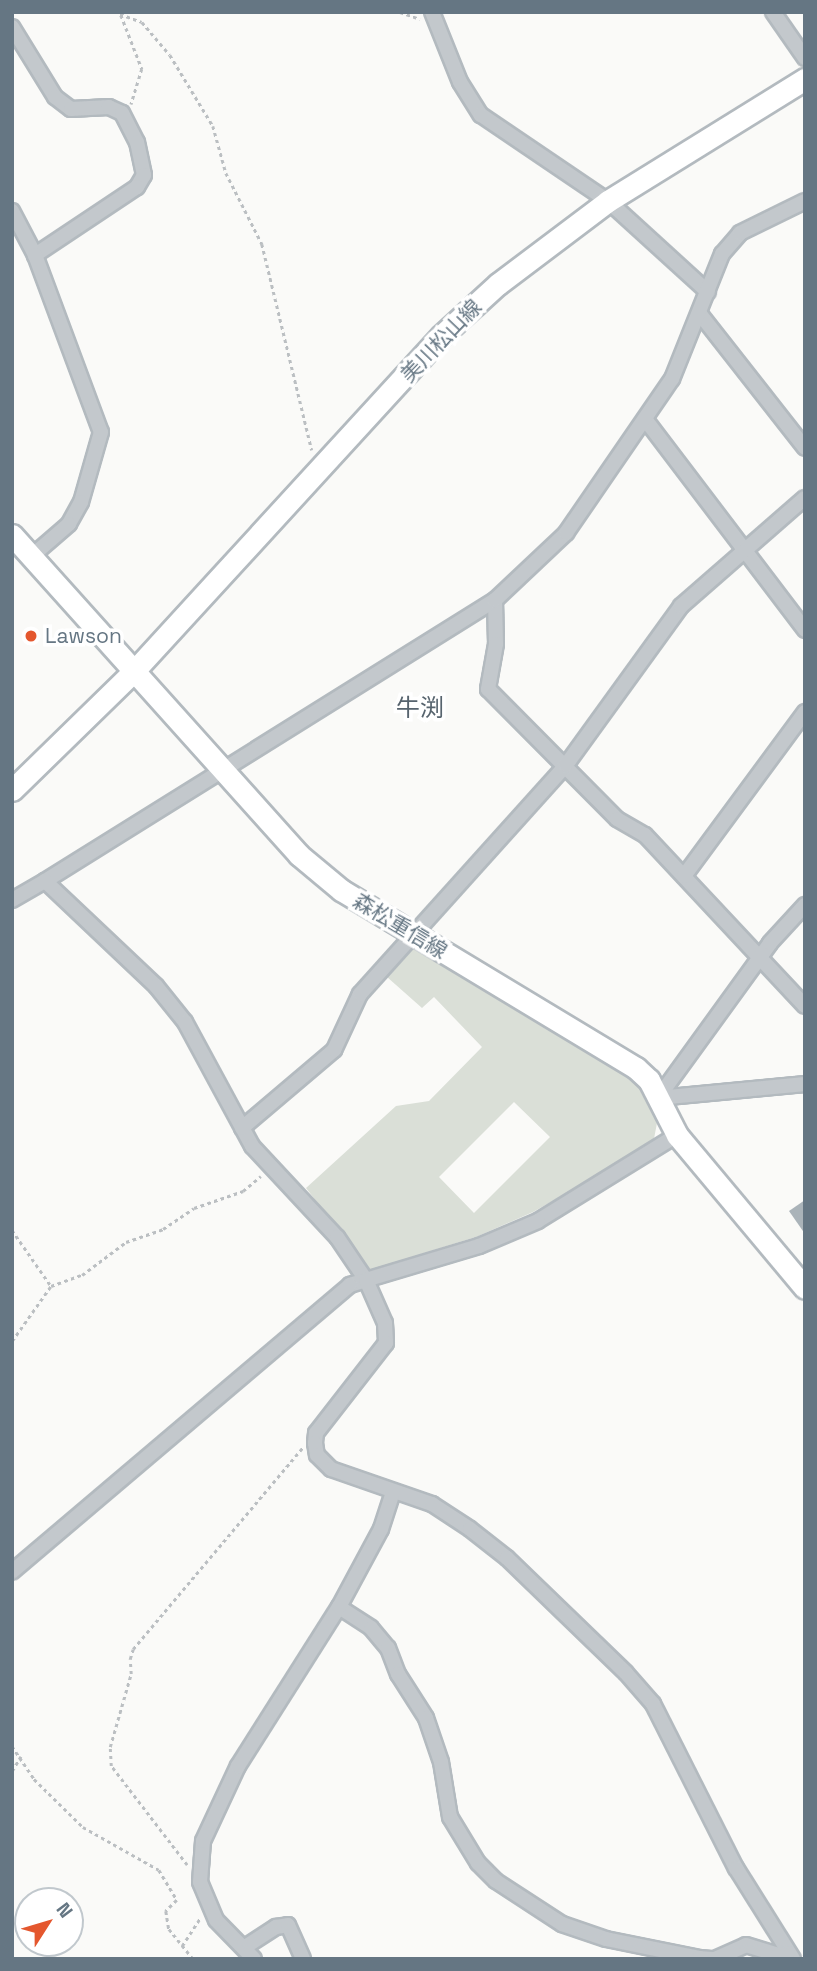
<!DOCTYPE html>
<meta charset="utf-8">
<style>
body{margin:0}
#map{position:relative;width:817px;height:1971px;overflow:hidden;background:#fafaf8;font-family:"Space Grotesk","Noto Sans JP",sans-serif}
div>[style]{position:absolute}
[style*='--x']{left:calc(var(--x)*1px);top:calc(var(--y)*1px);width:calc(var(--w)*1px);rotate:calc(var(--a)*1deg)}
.green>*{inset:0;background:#dadfd7}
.building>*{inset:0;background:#aab3b9}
.path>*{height:2.5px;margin-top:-1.25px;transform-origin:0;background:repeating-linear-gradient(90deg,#bbbfc2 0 3.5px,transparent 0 7px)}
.roads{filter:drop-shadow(2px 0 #b3babf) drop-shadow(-2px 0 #b3babf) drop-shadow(0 2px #b3babf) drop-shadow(0 -2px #b3babf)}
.street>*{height:14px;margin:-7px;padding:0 7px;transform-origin:7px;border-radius:7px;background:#c3c8cc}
.secondary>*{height:21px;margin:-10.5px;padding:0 10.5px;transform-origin:10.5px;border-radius:10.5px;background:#fff}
.dots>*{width:19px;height:19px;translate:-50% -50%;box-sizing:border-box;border:4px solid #fff;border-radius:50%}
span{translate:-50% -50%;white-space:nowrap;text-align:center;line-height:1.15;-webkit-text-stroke:7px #fff;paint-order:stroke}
.street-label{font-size:21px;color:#657683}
.poi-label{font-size:21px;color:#657683}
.left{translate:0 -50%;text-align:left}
.quarter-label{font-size:24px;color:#57646e}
.frame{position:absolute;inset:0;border:14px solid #657683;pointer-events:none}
.north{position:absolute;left:14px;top:1887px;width:70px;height:70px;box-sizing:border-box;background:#fff;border:2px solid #c1c8cd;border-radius:50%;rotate:53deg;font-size:19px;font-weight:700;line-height:28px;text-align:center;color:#657683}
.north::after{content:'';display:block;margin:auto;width:24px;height:32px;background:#e4572e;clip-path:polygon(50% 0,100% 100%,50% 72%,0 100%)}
</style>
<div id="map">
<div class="green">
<i style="clip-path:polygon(evenodd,412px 946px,627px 1073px,641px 1088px,657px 1123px,653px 1144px,533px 1212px,476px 1237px,369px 1270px,306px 1188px,396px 1106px,429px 1101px,482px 1047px,434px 997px,422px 1008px,387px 977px,412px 946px,514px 1102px,550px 1137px,474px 1213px,439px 1177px,514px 1102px)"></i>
</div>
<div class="building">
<i style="clip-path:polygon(805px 1200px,805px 1234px,789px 1211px)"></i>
</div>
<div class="path">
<i style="--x:400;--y:12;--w:21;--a:19"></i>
<i style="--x:120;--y:14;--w:23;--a:20"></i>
<i style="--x:142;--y:22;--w:43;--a:49.7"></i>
<i style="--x:170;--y:55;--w:83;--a:58.8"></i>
<i style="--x:213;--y:126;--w:49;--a:74.5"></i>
<i style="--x:226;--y:173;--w:80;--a:63.1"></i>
<i style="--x:262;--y:244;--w:212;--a:76.4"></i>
<i style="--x:121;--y:15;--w:58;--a:68.7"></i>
<i style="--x:142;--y:69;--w:37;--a:107"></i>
<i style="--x:12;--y:1230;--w:68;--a:55.1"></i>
<i style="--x:12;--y:1341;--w:67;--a:-54.7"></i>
<i style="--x:51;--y:1286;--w:33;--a:-20"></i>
<i style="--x:82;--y:1275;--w:55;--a:-36.9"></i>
<i style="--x:126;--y:1242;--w:39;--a:-19"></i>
<i style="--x:163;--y:1229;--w:37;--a:-34"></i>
<i style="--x:194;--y:1208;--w:52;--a:-19.1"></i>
<i style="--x:243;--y:1191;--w:23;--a:-40"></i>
<i style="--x:12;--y:1746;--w:40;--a:56"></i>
<i style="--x:34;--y:1779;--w:69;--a:44.4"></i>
<i style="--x:83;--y:1827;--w:87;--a:29.5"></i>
<i style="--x:159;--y:1870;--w:35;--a:59"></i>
<i style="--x:177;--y:1900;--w:16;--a:135"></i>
<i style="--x:166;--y:1911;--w:18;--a:81"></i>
<i style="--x:169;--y:1929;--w:38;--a:51"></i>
<i style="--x:12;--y:1771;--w:17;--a:-59"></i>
<i style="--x:187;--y:1865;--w:125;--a:-127.5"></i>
<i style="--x:111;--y:1766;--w:19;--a:-93"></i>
<i style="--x:110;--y:1747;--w:76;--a:-74"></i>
<i style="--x:131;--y:1674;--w:15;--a:-94"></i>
<i style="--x:130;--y:1659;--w:10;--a:-73"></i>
<i style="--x:133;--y:1649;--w:263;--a:-49.9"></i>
<i style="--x:182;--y:1946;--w:33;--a:-57"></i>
</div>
<div class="roads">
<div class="street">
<i style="--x:432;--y:12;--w:75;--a:68.2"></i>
<i style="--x:460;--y:82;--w:39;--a:58"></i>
<i style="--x:481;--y:115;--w:153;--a:34.1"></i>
<i style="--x:608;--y:201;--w:135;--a:42.3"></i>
<i style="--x:773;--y:12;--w:56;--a:55.2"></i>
<i style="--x:12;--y:27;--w:82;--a:58.4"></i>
<i style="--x:55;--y:97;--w:20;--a:37"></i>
<i style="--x:71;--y:109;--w:38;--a:-3"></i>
<i style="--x:109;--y:107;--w:14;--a:25"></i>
<i style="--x:122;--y:113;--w:33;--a:63"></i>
<i style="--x:137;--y:142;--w:34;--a:78"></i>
<i style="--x:144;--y:175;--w:14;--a:120"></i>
<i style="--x:137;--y:187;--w:123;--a:146.3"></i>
<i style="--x:12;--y:211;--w:50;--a:62.4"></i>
<i style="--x:35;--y:255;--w:189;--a:69.6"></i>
<i style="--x:101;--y:432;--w:73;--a:105.9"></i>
<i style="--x:81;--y:502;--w:25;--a:119"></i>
<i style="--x:69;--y:524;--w:49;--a:139.1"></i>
<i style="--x:700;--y:314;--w:170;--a:51.9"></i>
<i style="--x:645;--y:419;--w:265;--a:52.8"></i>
<i style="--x:495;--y:600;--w:44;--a:88.7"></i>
<i style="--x:496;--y:644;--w:46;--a:100.1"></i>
<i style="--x:488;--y:689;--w:183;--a:45.2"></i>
<i style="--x:617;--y:819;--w:32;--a:30"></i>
<i style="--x:645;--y:835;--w:234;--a:46.9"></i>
<i style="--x:684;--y:876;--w:204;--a:-53.6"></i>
<i style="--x:45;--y:881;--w:531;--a:-31.98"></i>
<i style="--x:495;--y:600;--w:98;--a:-43.3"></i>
<i style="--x:566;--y:533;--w:187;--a:-55.5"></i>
<i style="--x:672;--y:379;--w:135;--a:-68.2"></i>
<i style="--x:722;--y:254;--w:28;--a:-49"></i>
<i style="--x:740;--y:233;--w:72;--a:-26.2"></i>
<i style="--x:12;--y:900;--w:38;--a:-30"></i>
<i style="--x:45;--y:881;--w:153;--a:43.4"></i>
<i style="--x:156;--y:986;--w:46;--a:51.1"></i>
<i style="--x:185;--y:1022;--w:141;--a:61.6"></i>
<i style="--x:252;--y:1146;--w:125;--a:47"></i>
<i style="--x:337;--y:1237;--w:52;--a:56"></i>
<i style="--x:366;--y:1280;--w:17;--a:163"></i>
<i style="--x:350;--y:1285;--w:443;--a:139.7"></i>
<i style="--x:658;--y:1098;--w:191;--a:-54.1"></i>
<i style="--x:770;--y:943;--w:52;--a:-47.4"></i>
<i style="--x:658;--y:1098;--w:148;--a:-5.4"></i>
<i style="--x:242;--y:1128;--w:121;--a:-40.3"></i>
<i style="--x:334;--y:1050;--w:62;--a:-65.1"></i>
<i style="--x:360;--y:994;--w:308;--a:-48"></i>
<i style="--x:566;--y:765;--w:196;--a:-54.1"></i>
<i style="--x:681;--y:606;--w:164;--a:-41.1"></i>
<i style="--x:677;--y:1135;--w:163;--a:148.3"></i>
<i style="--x:538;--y:1221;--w:64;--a:157"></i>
<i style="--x:479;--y:1246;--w:118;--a:163.3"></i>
<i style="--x:366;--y:1280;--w:47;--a:66.2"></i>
<i style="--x:385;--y:1323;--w:20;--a:87"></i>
<i style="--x:386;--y:1343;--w:114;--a:127.9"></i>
<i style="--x:316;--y:1433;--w:10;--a:96"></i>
<i style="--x:315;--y:1443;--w:12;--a:81"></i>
<i style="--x:317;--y:1455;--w:20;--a:45"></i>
<i style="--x:331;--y:1469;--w:107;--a:19.1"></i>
<i style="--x:432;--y:1504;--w:45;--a:33.3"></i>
<i style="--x:470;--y:1529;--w:47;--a:38.1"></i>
<i style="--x:507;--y:1558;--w:165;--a:44"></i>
<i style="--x:626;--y:1673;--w:41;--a:48.9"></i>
<i style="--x:653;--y:1704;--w:184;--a:63.2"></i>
<i style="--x:736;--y:1868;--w:107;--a:57.9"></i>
<i style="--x:339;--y:1607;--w:38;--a:33"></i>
<i style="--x:371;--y:1628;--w:26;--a:50"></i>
<i style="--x:388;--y:1648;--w:28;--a:69"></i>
<i style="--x:398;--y:1674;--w:52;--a:57.5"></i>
<i style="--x:426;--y:1718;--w:46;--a:71.2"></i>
<i style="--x:441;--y:1762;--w:56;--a:80.7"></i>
<i style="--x:450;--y:1817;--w:54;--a:58.7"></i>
<i style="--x:478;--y:1863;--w:25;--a:45"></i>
<i style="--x:496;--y:1881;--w:79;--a:33.1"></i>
<i style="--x:562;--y:1924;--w:46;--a:18.8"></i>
<i style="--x:606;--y:1939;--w:95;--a:11.5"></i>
<i style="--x:699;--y:1958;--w:16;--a:4"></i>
<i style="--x:715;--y:1959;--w:34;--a:-24"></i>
<i style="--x:746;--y:1945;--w:34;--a:17"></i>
<i style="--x:778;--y:1955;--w:10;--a:-11"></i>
<i style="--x:245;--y:1947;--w:37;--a:-33"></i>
<i style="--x:276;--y:1927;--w:12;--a:-9"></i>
<i style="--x:288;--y:1925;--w:37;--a:66"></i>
<i style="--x:254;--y:1959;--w:54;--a:-134.3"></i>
<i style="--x:216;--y:1920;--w:41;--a:-112.8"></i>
<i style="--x:200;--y:1882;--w:41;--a:-85.8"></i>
<i style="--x:203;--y:1841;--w:83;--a:-65"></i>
<i style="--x:238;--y:1766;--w:188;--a:-57.6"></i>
<i style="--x:339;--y:1607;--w:89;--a:-61.7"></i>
<i style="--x:381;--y:1529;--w:38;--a:-72"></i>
</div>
<div class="secondary">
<i style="--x:12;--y:535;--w:430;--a:48.1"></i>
<i style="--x:299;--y:855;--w:55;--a:39.8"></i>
<i style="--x:341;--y:890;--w:345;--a:31.1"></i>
<i style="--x:636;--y:1068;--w:18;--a:43"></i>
<i style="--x:649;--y:1080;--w:62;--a:63"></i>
<i style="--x:677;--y:1135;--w:199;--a:50.1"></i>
<i style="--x:12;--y:790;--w:170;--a:-44.3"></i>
<i style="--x:134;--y:671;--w:454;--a:-47.5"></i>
<i style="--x:441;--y:336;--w:77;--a:-42.4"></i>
<i style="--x:498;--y:284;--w:138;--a:-37"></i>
<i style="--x:608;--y:201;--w:232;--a:-31.8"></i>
</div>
</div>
<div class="dots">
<i style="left:31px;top:636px;background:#e4572e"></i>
</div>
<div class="street-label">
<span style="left:441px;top:341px;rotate:-46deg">美川松山線</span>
<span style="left:400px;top:926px;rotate:31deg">森松重信線</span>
</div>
<div class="poi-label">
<span class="left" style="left:45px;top:636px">Lawson</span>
</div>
<div class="quarter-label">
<span style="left:420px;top:708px">牛渕</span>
</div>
<div class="frame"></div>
<div class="north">N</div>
</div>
